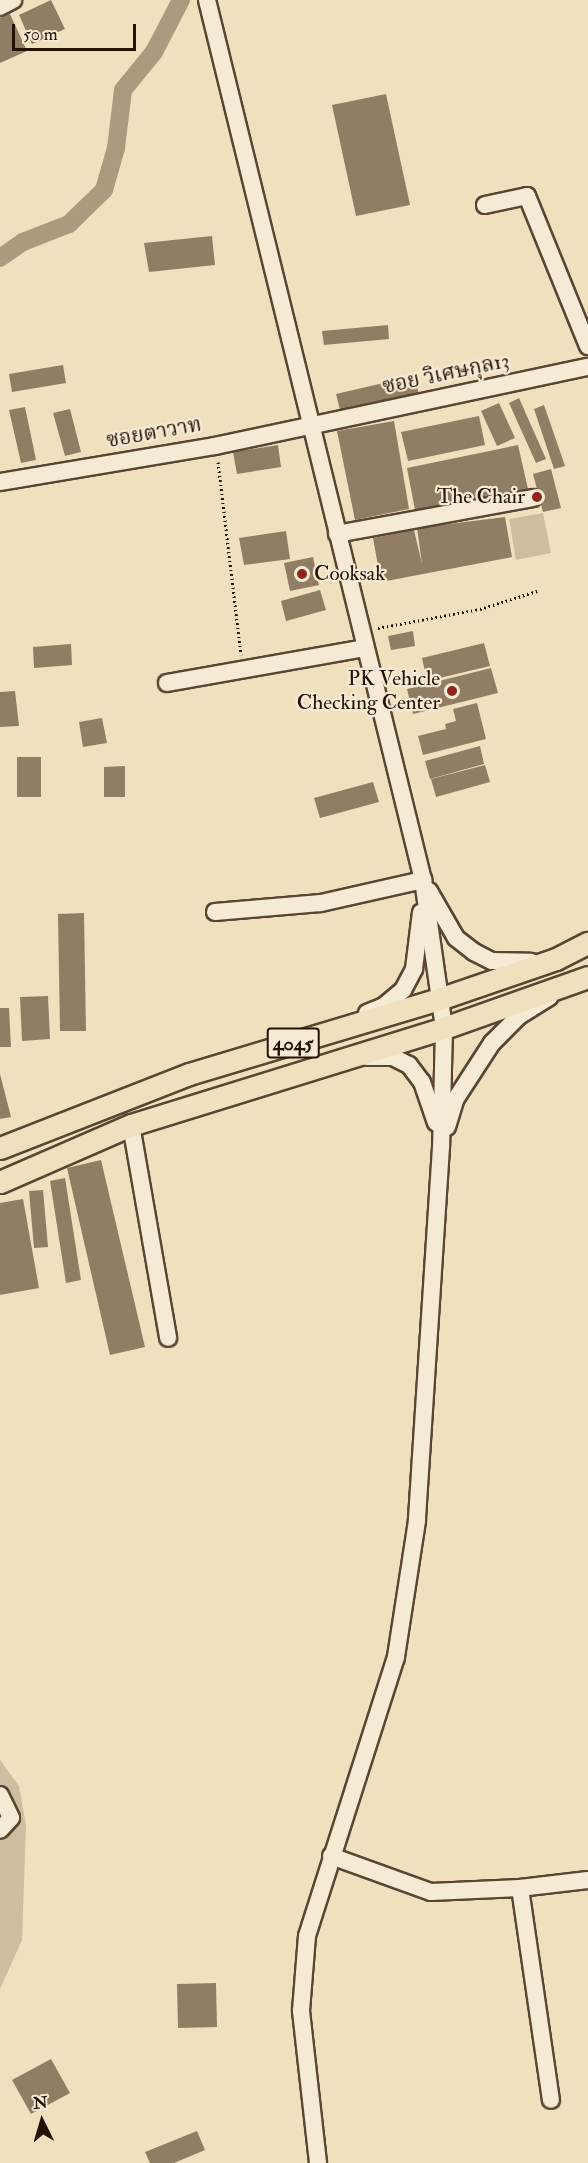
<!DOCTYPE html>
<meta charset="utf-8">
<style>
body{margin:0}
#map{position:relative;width:588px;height:2163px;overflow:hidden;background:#f0e0be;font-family:"IM FELL Double Pica","Noto Serif Thai",serif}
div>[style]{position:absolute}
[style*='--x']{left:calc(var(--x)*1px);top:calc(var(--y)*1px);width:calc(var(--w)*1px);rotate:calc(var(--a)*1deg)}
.green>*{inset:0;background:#cebd9e}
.canal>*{height:18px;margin:-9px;padding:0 9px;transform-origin:9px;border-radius:9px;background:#ac9a7e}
.building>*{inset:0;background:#907d64}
.path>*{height:3px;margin-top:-1.5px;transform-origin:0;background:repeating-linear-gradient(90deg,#271103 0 1.5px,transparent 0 4.5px)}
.roads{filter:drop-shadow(2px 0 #594532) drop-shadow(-2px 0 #594532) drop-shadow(0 2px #594532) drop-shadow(0 -2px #594532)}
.minor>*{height:16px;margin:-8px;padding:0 8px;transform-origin:8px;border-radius:8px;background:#f5ebd5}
.major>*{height:21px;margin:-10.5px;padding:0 10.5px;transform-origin:10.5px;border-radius:10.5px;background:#f0e0be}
.dots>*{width:16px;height:16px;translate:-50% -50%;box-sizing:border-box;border:3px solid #f5ebd5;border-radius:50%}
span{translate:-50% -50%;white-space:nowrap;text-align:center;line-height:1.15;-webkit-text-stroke:4.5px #f5ebd5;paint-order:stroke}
.shield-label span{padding:2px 4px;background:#f5ebd5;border:2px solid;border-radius:4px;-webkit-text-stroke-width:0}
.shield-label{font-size:20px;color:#271103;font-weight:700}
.street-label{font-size:21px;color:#271103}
.poi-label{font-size:21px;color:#271103}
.right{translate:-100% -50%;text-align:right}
.left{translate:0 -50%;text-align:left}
.north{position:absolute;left:12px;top:2091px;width:60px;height:60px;-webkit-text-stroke:4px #f5ebd5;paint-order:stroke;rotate:355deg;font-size:16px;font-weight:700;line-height:24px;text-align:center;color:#271103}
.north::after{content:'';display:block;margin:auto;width:21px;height:27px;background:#271103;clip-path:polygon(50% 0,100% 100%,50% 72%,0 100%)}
.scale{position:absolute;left:12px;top:24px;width:124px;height:27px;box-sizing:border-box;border:3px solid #271103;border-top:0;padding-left:8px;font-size:18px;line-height:21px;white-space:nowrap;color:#271103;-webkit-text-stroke:4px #f5ebd5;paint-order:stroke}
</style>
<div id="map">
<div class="green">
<i style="clip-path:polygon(543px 513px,551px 553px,516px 560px,509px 519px)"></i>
<i style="clip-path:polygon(0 1760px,19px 1786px,26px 1825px,22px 1940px,0 1989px)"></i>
</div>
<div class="canal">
<i style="--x:0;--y:258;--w:28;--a:-35"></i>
<i style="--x:23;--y:242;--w:49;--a:-21.4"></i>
<i style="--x:69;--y:224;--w:49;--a:-44.2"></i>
<i style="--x:104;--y:190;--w:44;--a:-74.1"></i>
<i style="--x:116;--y:148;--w:58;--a:-83.1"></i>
<i style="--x:123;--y:90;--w:49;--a:-50.8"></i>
<i style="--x:154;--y:52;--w:59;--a:-62.6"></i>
</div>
<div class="building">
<i style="clip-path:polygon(51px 0,65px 29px,32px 44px,19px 15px)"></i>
<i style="clip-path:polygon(10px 14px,27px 51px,0 63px,0 18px)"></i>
<i style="clip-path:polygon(386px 94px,410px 205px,356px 216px,332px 105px)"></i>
<i style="clip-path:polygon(212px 236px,215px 265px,149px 272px,144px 243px)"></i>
<i style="clip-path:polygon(388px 325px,389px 339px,324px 345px,322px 331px)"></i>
<i style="clip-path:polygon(63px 365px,66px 383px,12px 392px,9px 374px)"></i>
<i style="clip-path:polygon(414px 376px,420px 398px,341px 414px,336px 394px)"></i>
<i style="clip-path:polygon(519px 398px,546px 459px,536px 463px,509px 403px)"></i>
<i style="clip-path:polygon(499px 403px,515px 438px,497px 446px,481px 411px)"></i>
<i style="clip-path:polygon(544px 405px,565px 466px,554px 469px,534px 409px)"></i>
<i style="clip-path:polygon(25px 407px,36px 460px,21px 463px,9px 410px)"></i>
<i style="clip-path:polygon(70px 409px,81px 452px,65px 456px,53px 413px)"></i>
<i style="clip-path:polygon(479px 416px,485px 445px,408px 461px,401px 432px)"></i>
<i style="clip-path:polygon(394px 421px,409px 509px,355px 520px,337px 431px)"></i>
<i style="clip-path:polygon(278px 445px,281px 467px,237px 474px,233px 452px)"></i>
<i style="clip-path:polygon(518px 445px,528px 489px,415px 510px,407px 468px)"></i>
<i style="clip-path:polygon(551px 469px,561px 508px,543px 512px,533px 474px)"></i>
<i style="clip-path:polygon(505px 517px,512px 557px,381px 582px,373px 538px,414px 530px,422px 564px,417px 528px)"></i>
<i style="clip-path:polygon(286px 531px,290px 559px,244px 565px,239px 538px)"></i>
<i style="clip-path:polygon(313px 557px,319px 585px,290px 591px,284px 563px)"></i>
<i style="clip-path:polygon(320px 590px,326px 610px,286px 621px,281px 601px)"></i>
<i style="clip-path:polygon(413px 631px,415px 646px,391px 650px,388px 636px)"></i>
<i style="clip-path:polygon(484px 643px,490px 666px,427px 681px,422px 658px)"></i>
<i style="clip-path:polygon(71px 644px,72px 665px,34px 668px,33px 647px)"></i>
<i style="clip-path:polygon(491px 668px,498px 693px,413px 714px,407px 689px)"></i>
<i style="clip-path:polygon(15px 691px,19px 726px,0 727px,0 692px)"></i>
<i style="clip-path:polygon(477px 703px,486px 739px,423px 755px,418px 736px,446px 729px,445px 724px,456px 721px,453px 709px)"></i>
<i style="clip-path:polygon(102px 718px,107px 743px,83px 747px,79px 722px)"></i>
<i style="clip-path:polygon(480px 746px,484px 764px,430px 779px,425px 761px)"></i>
<i style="clip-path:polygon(17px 757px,41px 757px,41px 797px,17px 797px)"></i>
<i style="clip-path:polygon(485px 765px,490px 782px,436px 797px,431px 779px)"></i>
<i style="clip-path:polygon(125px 766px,125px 797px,104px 797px,104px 767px)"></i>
<i style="clip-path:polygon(373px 782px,379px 802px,320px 818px,314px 798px)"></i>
<i style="clip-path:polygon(84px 913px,86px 1031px,60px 1031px,58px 914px)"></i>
<i style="clip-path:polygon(48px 996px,50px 1039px,22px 1041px,20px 997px)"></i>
<i style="clip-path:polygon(0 1008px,9px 1008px,11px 1047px,0 1047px)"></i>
<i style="clip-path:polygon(0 1074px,11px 1117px,0 1119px)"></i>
<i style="clip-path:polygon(101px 1160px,145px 1347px,110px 1355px,67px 1168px)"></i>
<i style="clip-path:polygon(65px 1178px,81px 1280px,66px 1283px,50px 1181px)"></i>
<i style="clip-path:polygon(43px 1190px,48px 1247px,34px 1248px,29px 1191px)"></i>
<i style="clip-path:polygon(23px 1199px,39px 1288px,0 1295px,0 1203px)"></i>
<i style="clip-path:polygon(216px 1983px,217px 2027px,178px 2028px,177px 1984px)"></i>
<i style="clip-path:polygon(51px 2059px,70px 2093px,31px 2114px,12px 2080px)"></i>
<i style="clip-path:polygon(197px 2131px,205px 2150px,174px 2163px,150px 2163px,145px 2152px)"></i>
</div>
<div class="path">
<i style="--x:218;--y:462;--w:194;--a:83.2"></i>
<i style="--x:378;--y:628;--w:104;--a:-10.6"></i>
<i style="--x:480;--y:609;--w:60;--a:-17.5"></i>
</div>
<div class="roads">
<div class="minor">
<i style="--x:207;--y:0;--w:906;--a:76.21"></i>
<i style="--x:423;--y:880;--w:149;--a:81.9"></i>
<i style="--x:444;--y:1028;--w:119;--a:91.4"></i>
<i style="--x:441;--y:1147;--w:375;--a:93.7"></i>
<i style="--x:417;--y:1521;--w:138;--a:98.8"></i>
<i style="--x:396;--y:1657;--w:293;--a:107.7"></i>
<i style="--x:307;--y:1936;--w:75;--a:94.6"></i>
<i style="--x:301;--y:2011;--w:153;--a:83.6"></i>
<i style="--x:0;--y:7;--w:15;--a:-28"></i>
<i style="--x:485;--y:205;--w:43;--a:-12.1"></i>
<i style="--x:527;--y:196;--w:162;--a:67.9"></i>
<i style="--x:0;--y:482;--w:218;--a:-9.5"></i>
<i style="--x:215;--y:446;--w:381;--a:-12"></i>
<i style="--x:337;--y:534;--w:199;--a:-10.4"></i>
<i style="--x:167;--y:683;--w:201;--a:-10"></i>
<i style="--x:429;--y:891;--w:54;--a:60.1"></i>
<i style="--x:456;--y:938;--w:23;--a:38"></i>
<i style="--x:474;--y:952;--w:20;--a:27"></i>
<i style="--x:492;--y:961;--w:39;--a:1"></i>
<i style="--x:215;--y:912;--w:106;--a:-4.9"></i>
<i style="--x:321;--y:903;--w:105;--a:-12.7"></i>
<i style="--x:367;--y:1013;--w:18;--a:-22"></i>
<i style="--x:384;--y:1006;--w:25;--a:-40"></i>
<i style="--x:403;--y:990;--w:24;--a:-62"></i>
<i style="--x:414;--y:969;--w:57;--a:-83"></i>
<i style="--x:367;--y:1057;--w:26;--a:0"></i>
<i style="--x:393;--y:1057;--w:18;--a:27"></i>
<i style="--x:409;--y:1065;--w:21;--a:53"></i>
<i style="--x:422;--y:1082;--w:43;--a:71.1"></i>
<i style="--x:131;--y:1125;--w:216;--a:80.1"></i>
<i style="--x:447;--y:1127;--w:28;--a:-73"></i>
<i style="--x:455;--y:1100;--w:68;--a:-57"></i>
<i style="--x:492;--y:1043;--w:38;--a:-45"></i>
<i style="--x:519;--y:1016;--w:36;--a:-32"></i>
<i style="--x:0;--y:1795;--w:25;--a:64"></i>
<i style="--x:11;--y:1818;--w:16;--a:133"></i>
<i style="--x:331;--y:1856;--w:106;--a:19.8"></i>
<i style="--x:431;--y:1892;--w:89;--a:-2.6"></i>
<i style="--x:520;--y:1888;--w:68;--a:-6.7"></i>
<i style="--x:520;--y:1888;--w:214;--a:81.7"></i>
</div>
<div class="major">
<i style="--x:0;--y:1148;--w:203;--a:-21.4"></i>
<i style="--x:189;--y:1074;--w:264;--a:-16.7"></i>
<i style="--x:442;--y:998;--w:120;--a:-18.9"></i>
<i style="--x:556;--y:959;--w:36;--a:-27"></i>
<i style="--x:0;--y:1182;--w:143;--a:-23.5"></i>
<i style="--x:131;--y:1125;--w:328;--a:-17.2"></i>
<i style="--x:444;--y:1028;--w:153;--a:-19.5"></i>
</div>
</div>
<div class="dots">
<i style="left:537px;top:497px;background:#8f2418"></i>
<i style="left:302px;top:574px;background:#8f2418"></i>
<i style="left:452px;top:691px;background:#8f2418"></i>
</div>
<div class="shield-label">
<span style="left:293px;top:1043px">4045</span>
</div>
<div class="street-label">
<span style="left:446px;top:374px;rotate:-12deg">ซอย วิเศษกุล13</span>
<span style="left:154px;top:433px;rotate:-10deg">ซอยตาวาท</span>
</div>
<div class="poi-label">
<span class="right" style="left:525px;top:497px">The Chair</span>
<span class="left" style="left:314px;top:574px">Cooksak</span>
<span class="right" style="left:440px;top:691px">PK Vehicle<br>Checking Center</span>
</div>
<div class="north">N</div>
<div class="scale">50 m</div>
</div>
